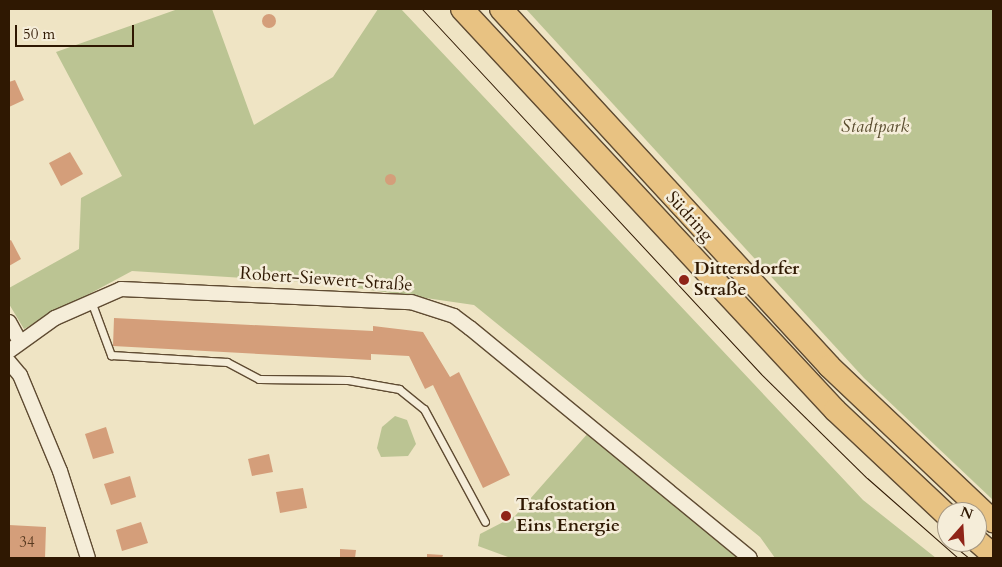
<!DOCTYPE html>
<meta charset="utf-8">
<style>
body{margin:0}
#map{position:relative;width:1002px;height:567px;overflow:hidden;background:#efe4c4;font-family:Cardo,serif}
div>[style]{position:absolute}
[style*='--x']{left:calc(var(--x)*1px);top:calc(var(--y)*1px);width:calc(var(--w)*1px);rotate:calc(var(--a)*1deg)}
.green>*{inset:0;background:#bbc493}
.building>*{inset:0;background:#d49e7a}
.round{border-radius:50%}
.roads{filter:drop-shadow(1px 0 #5f4b32) drop-shadow(-1px 0 #5f4b32) drop-shadow(0 1px #5f4b32) drop-shadow(0 -1px #5f4b32)}
.service>*{height:7px;margin:-3.5px;padding:0 3.5px;transform-origin:3.5px;border-radius:3.5px;background:#f5edd9}
.minor>*{height:14px;margin:-7px;padding:0 7px;transform-origin:7px;border-radius:7px;background:#f5edd9}
.primary>*{height:22px;margin:-11px;padding:0 11px;transform-origin:11px;border-radius:11px;background:#e8c282}
.tram>*{height:1px;margin:-0.5px;padding:0 0.5px;transform-origin:0.5px;border-radius:0.5px;background:#2f1802}
.dots>*{width:14px;height:14px;translate:-50% -50%;box-sizing:border-box;border:2px solid #f5edd9;border-radius:50%}
span{translate:-50% -50%;white-space:nowrap;text-align:center;line-height:1.15;-webkit-text-stroke:5px #f5edd9;paint-order:stroke}
.number-label{font-size:15px;color:#583a20}
.number-label span{-webkit-text-stroke-width:0}
.park-label{font-size:18px;color:#594c2e;font-style:italic}
.street-label{font-size:18px;color:#2f1802}
.poi-label{font-size:18px;color:#2f1802;font-weight:700}
.left{translate:0 -50%;text-align:left}
.frame{position:absolute;inset:0;border:10px solid #2f1802;pointer-events:none}
.north{position:absolute;left:937px;top:502px;width:50px;height:50px;box-sizing:border-box;background:#f5edd9;border:1px solid #a69883;border-radius:50%;rotate:19deg;font-size:14px;font-weight:700;line-height:20px;text-align:center;color:#2f1802}
.north::after{content:'';display:block;margin:auto;width:18px;height:22px;background:#8f2418;clip-path:polygon(50% 0,100% 100%,50% 72%,0 100%)}
.scale{position:absolute;left:15px;top:25px;width:119px;height:22px;box-sizing:border-box;border:2px solid #2f1802;border-top:0;padding-left:6px;font-size:15px;line-height:18px;white-space:nowrap;color:#2f1802;-webkit-text-stroke:4px #f5edd9;paint-order:stroke}
</style>
<div id="map">
<div class="green">
<i style="clip-path:polygon(178px 9px,212px 9px,254px 125px,333px 77px,378px 9px,401px 9px,863px 500px,936px 558px,775px 558px,760px 537px,474px 305px,322px 283px,132px 271px,24px 329px,9px 304px,9px 288px,79px 249px,81px 198px,122px 176px,56px 52px)"></i>
<i style="clip-path:polygon(526px 9px,993px 9px,993px 500px,864px 378px)"></i>
<i style="clip-path:polygon(395px 416px,407px 420px,416px 444px,408px 456px,381px 457px,377px 448px,382px 427px)"></i>
<i style="clip-path:polygon(589px 432px,739px 558px,511px 558px,478px 546px,480px 534px,515px 516px)"></i>
</div>
<div class="building">
<i class="round" style="left:262px;top:14px;width:14px;height:14px"></i>
<i style="clip-path:polygon(15px 80px,24px 100px,9px 107px,9px 82px)"></i>
<i style="clip-path:polygon(70px 152px,83px 174px,61px 186px,49px 163px)"></i>
<i class="round" style="left:384.5px;top:173.5px;width:11px;height:11px"></i>
<i style="clip-path:polygon(11px 240px,21px 259px,9px 266px,9px 241px)"></i>
<i style="clip-path:polygon(114px 318px,373px 331px,373px 326px,423px 332px,450px 377px,459px 372px,510px 475px,483px 488px,433px 385px,425px 389px,409px 356px,371px 354px,371px 360px,113px 346px)"></i>
<i style="clip-path:polygon(106px 427px,114px 453px,93px 459px,85px 434px)"></i>
<i style="clip-path:polygon(269px 454px,273px 472px,252px 476px,248px 459px)"></i>
<i style="clip-path:polygon(130px 476px,136px 497px,111px 505px,104px 484px)"></i>
<i style="clip-path:polygon(303px 488px,307px 508px,280px 513px,276px 492px)"></i>
<i style="clip-path:polygon(507px 514px,510px 518px,505px 521px,502px 518px)"></i>
<i style="clip-path:polygon(141px 522px,148px 543px,122px 551px,116px 530px)"></i>
<i style="clip-path:polygon(9px 525px,46px 527px,45px 558px,9px 558px)"></i>
<i style="clip-path:polygon(340px 549px,356px 550px,355px 558px,340px 558px)"></i>
<i style="clip-path:polygon(427px 554px,443px 555px,442px 558px,427px 558px)"></i>
</div>
<div class="roads">
<div class="service">
<i style="--x:91;--y:301;--w:58;--a:69.7"></i>
<i style="--x:111;--y:355;--w:116;--a:3.5"></i>
<i style="--x:227;--y:362;--w:36;--a:28"></i>
<i style="--x:259;--y:379;--w:89;--a:0.6"></i>
<i style="--x:348;--y:380;--w:52;--a:10"></i>
<i style="--x:399;--y:389;--w:32;--a:39"></i>
<i style="--x:424;--y:409;--w:128;--a:61.6"></i>
</div>
<div class="minor">
<i style="--x:9;--y:322;--w:21;--a:61"></i>
<i style="--x:9;--y:351;--w:57;--a:-35.7"></i>
<i style="--x:55;--y:318;--w:72;--a:-23.7"></i>
<i style="--x:121;--y:289;--w:290;--a:2.6"></i>
<i style="--x:411;--y:302;--w:45;--a:18"></i>
<i style="--x:454;--y:316;--w:20;--a:37"></i>
<i style="--x:470;--y:328;--w:362;--a:39.4"></i>
<i style="--x:9;--y:362;--w:17;--a:50"></i>
<i style="--x:20;--y:375;--w:104;--a:67.4"></i>
<i style="--x:60;--y:471;--w:91;--a:72.2"></i>
</div>
<div class="primary">
<i style="--x:462;--y:9;--w:548;--a:47.07"></i>
<i style="--x:835;--y:410;--w:154;--a:43.2"></i>
<i style="--x:501;--y:9;--w:485;--a:47.4"></i>
<i style="--x:829;--y:366;--w:226;--a:43.4"></i>
<i style="--x:977;--y:541;--w:21;--a:41"></i>
</div>
</div>
<div class="tram">
<i style="--x:422;--y:9;--w:498;--a:47.1"></i>
<i style="--x:761;--y:374;--w:148;--a:44.5"></i>
<i style="--x:867;--y:478;--w:121;--a:41.3"></i>
<i style="--x:954;--y:546;--w:19;--a:39"></i>
</div>
<div class="dots">
<i style="left:684px;top:280px;background:#8f2418"></i>
<i style="left:506px;top:516px;background:#8f2418"></i>
</div>
<div class="number-label">
<span style="left:27px;top:543px">34</span>
</div>
<div class="park-label">
<span style="left:875px;top:127px">Stadtpark</span>
</div>
<div class="street-label">
<span style="left:689px;top:217px;rotate:48deg">Südring</span>
<span style="left:326px;top:280px;rotate:4deg">Robert-Siewert-Straße</span>
</div>
<div class="poi-label">
<span class="left" style="left:694px;top:280px">Dittersdorfer<br>Straße</span>
<span class="left" style="left:516px;top:516px">Trafostation<br>Eins Energie</span>
</div>
<div class="frame"></div>
<div class="north">N</div>
<div class="scale">50 m</div>
</div>
